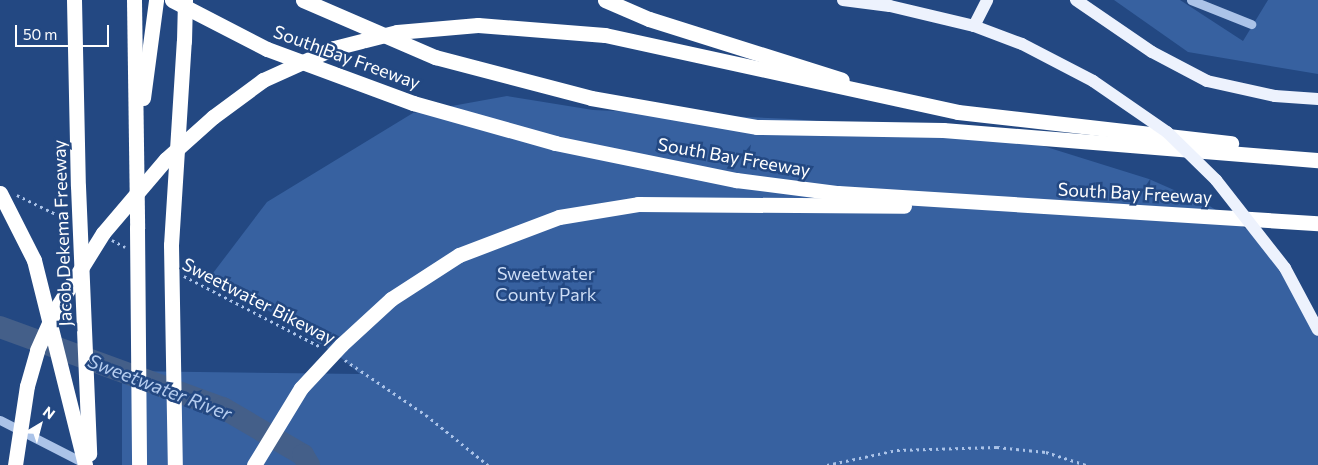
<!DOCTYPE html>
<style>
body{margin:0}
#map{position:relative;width:1318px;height:465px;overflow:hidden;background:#234882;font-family:Commissioner,sans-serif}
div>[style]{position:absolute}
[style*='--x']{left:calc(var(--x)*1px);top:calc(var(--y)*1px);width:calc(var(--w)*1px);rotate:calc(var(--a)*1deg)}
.green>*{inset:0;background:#3761a0}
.river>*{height:22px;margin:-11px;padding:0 11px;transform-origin:11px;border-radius:11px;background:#445f89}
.path>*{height:2.5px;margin-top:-1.25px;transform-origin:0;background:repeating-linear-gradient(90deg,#abc3e8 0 2.5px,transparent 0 6.5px)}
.minor>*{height:9px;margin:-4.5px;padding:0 4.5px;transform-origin:4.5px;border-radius:4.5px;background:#abc3e8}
.major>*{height:12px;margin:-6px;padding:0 6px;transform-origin:6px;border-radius:6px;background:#edf2fd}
.highway>*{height:15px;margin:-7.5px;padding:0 7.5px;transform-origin:7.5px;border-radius:7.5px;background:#fff}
.major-bridge>*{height:12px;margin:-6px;padding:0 6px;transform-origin:6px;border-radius:6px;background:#edf2fd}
.highway-bridge>*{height:15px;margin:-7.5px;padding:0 7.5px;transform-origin:7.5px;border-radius:7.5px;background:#fff}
span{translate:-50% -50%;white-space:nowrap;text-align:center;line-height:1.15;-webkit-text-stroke:5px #234882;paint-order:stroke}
.street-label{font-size:18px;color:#fff}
.park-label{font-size:18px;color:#cedef6}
.water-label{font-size:19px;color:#b6cdef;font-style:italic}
.north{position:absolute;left:15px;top:400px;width:50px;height:50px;-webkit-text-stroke:4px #234882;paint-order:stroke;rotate:37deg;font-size:14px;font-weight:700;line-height:20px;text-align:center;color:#fff}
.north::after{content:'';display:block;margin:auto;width:18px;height:22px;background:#fff;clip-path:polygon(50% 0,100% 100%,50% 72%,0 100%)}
.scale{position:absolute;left:15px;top:25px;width:94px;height:22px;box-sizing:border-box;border:2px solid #fff;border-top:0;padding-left:6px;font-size:15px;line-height:18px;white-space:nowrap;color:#fff;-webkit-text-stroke:4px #234882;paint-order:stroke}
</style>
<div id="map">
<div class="green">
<i style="clip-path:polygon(1114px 0,1180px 0,1243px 41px,1268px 0,1318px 0,1318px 74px,1188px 52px)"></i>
<i style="clip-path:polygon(507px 96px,593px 110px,791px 119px,1011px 136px,1149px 179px,1208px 205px,1256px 235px,1318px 325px,1318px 465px,122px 465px,122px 371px,360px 374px,339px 356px,250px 299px,207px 281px,267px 202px,413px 113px)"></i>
</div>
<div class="river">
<i style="--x:0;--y:327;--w:237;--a:20"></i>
<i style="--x:223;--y:408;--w:93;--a:30.4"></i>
<i style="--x:303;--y:455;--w:12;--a:59"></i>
</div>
<div class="path">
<i style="--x:17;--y:195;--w:55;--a:26.1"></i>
<i style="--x:112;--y:240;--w:15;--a:28"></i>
<i style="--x:184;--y:276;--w:154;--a:27.4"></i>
<i style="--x:345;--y:360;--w:98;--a:34.2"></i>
<i style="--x:426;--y:415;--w:80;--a:38.9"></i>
<i style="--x:827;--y:465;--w:72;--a:-12.1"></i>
<i style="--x:897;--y:450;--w:100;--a:-1.7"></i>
<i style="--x:997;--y:447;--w:49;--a:5.8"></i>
<i style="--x:1046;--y:452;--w:42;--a:18"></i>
</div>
<div class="minor">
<i style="--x:1191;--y:0;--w:65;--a:21.8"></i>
<i style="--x:0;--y:420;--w:94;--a:27.1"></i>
</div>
<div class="major">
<i style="--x:843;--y:0;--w:47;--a:7.3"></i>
<i style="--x:890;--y:6;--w:86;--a:13.4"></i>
<i style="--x:974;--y:26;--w:51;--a:20.6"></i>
<i style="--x:1022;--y:44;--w:80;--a:27.5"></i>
<i style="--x:1076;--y:0;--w:92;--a:34.4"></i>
<i style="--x:1152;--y:52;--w:62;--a:27.8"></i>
<i style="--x:1207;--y:81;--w:70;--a:12.4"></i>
<i style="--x:1275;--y:96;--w:43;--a:4"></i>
<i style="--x:974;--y:26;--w:29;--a:-63"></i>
<i style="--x:1285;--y:268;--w:70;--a:62"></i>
</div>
<div class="highway">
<i style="--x:74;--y:0;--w:186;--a:88.8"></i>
<i style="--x:134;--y:0;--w:228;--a:89.2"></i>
<i style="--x:172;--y:0;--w:107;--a:27.3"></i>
<i style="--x:267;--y:49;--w:156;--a:20.3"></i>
<i style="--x:413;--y:103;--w:148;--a:15.7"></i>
<i style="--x:555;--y:143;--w:185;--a:11.6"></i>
<i style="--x:736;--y:180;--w:103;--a:7.3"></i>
<i style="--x:838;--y:193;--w:481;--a:3.6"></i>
<i style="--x:303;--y:0;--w:144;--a:23.4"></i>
<i style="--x:435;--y:57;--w:161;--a:14.7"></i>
<i style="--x:591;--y:98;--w:169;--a:9.9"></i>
<i style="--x:757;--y:127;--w:186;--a:0.9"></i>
<i style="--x:943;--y:130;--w:376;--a:4.6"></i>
<i style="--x:605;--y:0;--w:48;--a:23.4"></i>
<i style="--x:649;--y:19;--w:202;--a:17.5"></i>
<i style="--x:478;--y:25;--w:127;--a:4.5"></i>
<i style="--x:605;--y:35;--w:361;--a:12.3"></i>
<i style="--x:958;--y:112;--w:275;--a:6.5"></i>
<i style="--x:143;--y:98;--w:99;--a:-82.4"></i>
<i style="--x:171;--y:245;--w:204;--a:-86.4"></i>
<i style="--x:341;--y:345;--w:68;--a:-42.6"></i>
<i style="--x:391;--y:299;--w:81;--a:-32.9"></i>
<i style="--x:459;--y:255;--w:107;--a:-20.8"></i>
<i style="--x:559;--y:217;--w:80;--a:-9.3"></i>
<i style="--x:638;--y:204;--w:266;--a:0.4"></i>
</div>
<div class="major-bridge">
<i style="--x:1093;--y:81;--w:90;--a:34.6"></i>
<i style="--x:1167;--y:132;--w:69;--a:44.4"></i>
<i style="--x:1216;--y:180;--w:112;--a:51.9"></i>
</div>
<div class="highway-bridge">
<i style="--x:184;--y:41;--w:41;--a:-88.6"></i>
<i style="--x:78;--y:186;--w:268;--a:87.6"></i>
<i style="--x:0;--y:193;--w:75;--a:63.1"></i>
<i style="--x:34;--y:260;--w:211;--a:76"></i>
<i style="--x:137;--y:228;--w:237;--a:89.5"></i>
<i style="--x:171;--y:245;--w:220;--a:89"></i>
<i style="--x:15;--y:465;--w:80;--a:-81.4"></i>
<i style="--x:27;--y:386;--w:37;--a:-74"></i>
<i style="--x:37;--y:350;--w:42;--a:-65.9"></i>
<i style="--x:54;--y:312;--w:93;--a:-58.2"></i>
<i style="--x:103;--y:233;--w:97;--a:-49.6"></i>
<i style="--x:166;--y:159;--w:63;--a:-41.8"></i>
<i style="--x:213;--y:117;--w:62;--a:-36.5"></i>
<i style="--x:263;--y:80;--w:78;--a:-24.3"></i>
<i style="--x:334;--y:48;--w:65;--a:-14.3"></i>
<i style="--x:397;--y:32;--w:81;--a:-4.9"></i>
<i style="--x:254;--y:465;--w:90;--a:-58.6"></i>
<i style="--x:301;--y:388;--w:59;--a:-47.1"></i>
</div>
<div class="street-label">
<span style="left:347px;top:57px;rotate:20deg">South Bay Freeway</span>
<span style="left:734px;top:157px;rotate:10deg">South Bay Freeway</span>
<span style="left:1135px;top:193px;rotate:3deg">South Bay Freeway</span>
<span style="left:62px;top:233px;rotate:-92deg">Jacob Dekema Freeway</span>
<span style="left:259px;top:301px;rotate:27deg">Sweetwater Bikeway</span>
</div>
<div class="park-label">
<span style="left:546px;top:284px">Sweetwater<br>County Park</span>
</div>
<div class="water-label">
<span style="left:160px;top:387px;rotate:21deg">Sweetwater River</span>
</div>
<div class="north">N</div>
<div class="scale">50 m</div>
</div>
